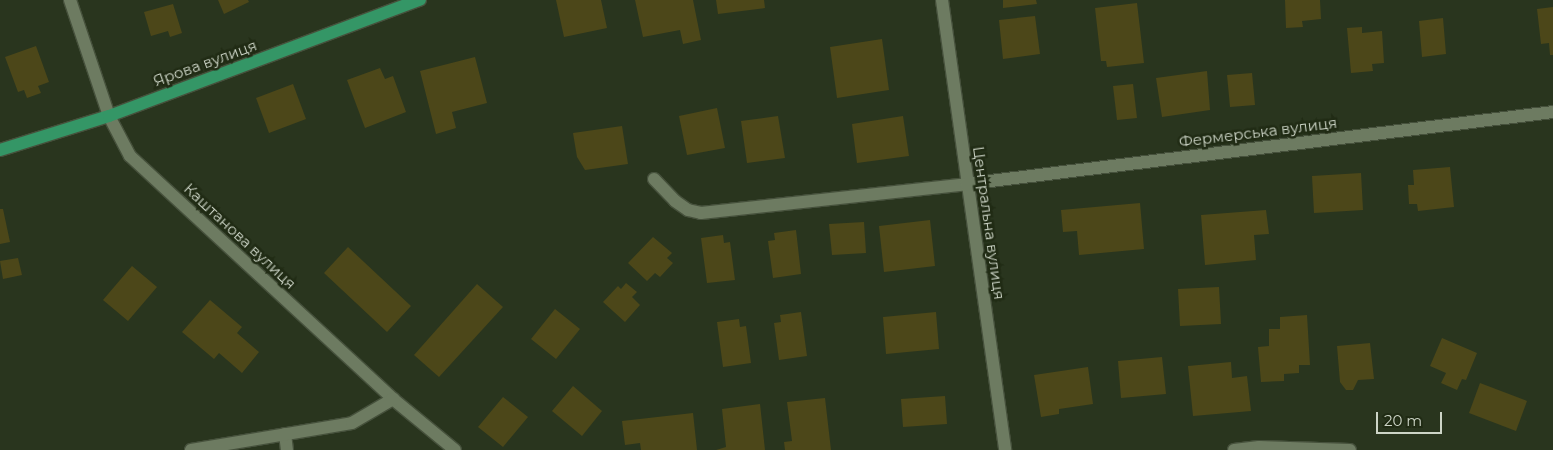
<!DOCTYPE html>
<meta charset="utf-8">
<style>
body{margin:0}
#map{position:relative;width:1553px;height:450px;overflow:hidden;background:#29351e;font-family:Montserrat,sans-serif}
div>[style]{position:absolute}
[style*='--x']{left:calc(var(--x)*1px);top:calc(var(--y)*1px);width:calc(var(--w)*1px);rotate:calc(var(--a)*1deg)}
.building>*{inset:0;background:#4c4719}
.roads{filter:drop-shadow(1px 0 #46513c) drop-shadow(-1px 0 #46513c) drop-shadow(0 1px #46513c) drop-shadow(0 -1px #46513c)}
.minor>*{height:12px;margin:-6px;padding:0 6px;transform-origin:6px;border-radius:6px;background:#6d7b61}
.major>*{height:12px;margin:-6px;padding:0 6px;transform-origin:6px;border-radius:6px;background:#349666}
span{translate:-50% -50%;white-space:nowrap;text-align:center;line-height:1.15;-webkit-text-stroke:5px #202b14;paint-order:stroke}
.street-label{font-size:15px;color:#cdd5c7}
.scale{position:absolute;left:1376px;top:412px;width:66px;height:22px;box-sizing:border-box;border:2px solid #cdd5c7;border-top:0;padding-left:6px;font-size:15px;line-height:18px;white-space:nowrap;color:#cdd5c7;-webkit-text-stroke:4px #202b14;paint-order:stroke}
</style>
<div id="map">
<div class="building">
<i style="clip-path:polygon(218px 0,248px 0,249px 2px,224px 14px)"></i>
<i style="clip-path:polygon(556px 0,601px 0,607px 28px,564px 37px)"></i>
<i style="clip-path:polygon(635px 0,693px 0,701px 40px,683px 44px,680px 30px,643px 37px)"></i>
<i style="clip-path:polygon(716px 0,764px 0,765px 8px,718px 14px)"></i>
<i style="clip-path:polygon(1003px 0,1036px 0,1037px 4px,1003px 8px)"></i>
<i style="clip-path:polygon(1285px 0,1320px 0,1321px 19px,1302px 21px,1303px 27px,1286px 28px)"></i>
<i style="clip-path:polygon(1137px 3px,1144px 63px,1107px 67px,1106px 61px,1101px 61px,1095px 8px)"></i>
<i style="clip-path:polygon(173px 4px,182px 33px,170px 37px,168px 31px,151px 36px,144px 12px)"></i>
<i style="clip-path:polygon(1553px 7px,1553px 55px,1550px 55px,1549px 43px,1541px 44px,1537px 9px)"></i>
<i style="clip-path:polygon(1035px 16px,1040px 54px,1003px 59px,999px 20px)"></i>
<i style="clip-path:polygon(1443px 18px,1446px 54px,1422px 57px,1419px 21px)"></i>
<i style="clip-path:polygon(1362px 27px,1362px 33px,1382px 31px,1384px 63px,1372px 64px,1373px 71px,1351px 73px,1347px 28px)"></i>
<i style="clip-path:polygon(882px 39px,889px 90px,837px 98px,830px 47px)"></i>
<i style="clip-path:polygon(36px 46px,49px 82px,38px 86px,41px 93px,27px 98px,24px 90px,18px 92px,5px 57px)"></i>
<i style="clip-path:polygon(475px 57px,487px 103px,452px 112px,456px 128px,436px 134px,420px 71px)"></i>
<i style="clip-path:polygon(380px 68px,385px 79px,393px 76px,406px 112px,365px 128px,347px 80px)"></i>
<i style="clip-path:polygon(1207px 71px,1210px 110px,1162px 117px,1156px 78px)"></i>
<i style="clip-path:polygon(1252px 73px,1255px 105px,1230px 107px,1227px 75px)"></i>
<i style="clip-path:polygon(293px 84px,306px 119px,269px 133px,256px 98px)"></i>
<i style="clip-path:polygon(1133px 84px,1137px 118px,1117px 120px,1113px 86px)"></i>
<i style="clip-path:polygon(717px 108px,725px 148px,687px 155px,679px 116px)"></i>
<i style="clip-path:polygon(778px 116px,785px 158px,747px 163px,741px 121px)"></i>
<i style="clip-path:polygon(903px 116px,909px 156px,857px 163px,852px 124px)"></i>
<i style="clip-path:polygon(622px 126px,628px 164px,585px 170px,577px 157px,573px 133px)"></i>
<i style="clip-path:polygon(1450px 167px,1454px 207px,1418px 211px,1417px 204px,1409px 204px,1408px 185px,1414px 185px,1413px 170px)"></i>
<i style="clip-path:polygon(1361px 173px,1363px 210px,1314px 213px,1312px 176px)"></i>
<i style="clip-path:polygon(1140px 203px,1144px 249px,1079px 255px,1077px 231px,1063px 232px,1061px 210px)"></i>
<i style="clip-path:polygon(0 209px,3px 209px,10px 242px,0 244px)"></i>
<i style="clip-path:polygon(1266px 210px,1269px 234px,1254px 235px,1256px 260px,1205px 265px,1201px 215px)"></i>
<i style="clip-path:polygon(930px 220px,935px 266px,884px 272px,879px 226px)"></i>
<i style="clip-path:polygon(864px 222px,866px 253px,832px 255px,829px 224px)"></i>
<i style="clip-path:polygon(796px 230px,801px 274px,773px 278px,768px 241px,775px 240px,774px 233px)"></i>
<i style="clip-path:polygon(723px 235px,724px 243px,730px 242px,735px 280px,707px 283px,701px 238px)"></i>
<i style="clip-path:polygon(653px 237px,672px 253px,667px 258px,673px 263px,660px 277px,655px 273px,647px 281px,628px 263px)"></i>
<i style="clip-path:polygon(348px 247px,411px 306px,387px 332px,324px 273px)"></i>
<i style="clip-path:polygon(18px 258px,22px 275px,3px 279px,0 261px)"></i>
<i style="clip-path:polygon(132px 266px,157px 287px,128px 321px,103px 300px)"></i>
<i style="clip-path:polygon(626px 283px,637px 292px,632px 297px,640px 305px,625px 322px,603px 302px,618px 286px,621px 289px)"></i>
<i style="clip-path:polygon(477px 284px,503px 307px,439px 377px,414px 355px)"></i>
<i style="clip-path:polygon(1219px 287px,1221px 324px,1180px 326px,1178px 289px)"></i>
<i style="clip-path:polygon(210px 300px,242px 327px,237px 333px,259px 352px,242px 373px,219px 353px,214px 359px,182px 332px)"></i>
<i style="clip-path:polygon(555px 309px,580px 329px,556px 359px,531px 339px)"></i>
<i style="clip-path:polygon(801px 312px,807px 356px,779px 360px,774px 323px,781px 322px,780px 315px)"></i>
<i style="clip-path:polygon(936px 312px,939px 349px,886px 354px,883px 317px)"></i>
<i style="clip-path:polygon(1307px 315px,1310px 365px,1299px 365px,1299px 373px,1284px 374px,1284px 381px,1261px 382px,1258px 347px,1269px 346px,1269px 329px,1280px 329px,1280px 317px)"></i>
<i style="clip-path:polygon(739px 319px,740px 327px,746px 326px,751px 363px,723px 367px,717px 322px)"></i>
<i style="clip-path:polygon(1442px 338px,1477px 353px,1466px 380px,1462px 379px,1457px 390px,1441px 383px,1446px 373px,1430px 366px)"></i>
<i style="clip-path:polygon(1370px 343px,1374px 379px,1358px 380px,1353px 390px,1346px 390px,1340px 382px,1337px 346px)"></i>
<i style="clip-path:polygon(1162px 357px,1166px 394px,1121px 398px,1118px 361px)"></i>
<i style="clip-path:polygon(1231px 362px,1232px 378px,1247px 376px,1251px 411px,1193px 416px,1188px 366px)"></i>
<i style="clip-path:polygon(1088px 367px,1093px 404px,1059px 409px,1059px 414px,1041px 417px,1034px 375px)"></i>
<i style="clip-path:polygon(1480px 383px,1527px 401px,1516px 431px,1469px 413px)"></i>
<i style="clip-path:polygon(573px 386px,602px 411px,582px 436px,552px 411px)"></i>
<i style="clip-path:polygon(945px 396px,947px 424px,903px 427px,901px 399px)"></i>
<i style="clip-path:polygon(503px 397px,528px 417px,503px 447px,478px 427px)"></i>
<i style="clip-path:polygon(825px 398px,831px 450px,785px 450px,784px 442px,792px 441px,787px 402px)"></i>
<i style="clip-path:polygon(760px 404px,765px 450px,716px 450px,726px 447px,722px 409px)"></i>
<i style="clip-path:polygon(693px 413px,697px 450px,641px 450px,640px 443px,625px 445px,622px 421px)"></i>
</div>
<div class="roads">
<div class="minor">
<i style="--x:70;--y:0;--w:122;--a:71.4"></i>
<i style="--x:109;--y:116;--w:45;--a:62.3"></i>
<i style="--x:130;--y:156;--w:358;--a:42.7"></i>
<i style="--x:393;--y:399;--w:80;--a:39.4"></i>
<i style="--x:942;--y:0;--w:454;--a:82"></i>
<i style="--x:654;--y:179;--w:30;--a:46"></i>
<i style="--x:675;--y:201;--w:16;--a:35"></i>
<i style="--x:688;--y:210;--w:13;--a:13"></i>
<i style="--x:701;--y:213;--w:267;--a:-6.2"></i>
<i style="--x:966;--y:184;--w:591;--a:-6.99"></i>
<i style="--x:285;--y:434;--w:16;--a:83"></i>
<i style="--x:191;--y:450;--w:163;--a:-9.5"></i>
<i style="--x:352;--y:423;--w:48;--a:-30.3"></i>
<i style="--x:1234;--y:450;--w:25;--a:-7"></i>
<i style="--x:1259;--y:447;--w:91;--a:1.9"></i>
</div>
<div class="major">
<i style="--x:0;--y:150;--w:114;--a:-17.3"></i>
<i style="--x:109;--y:116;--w:332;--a:-20.5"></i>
</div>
</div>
<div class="street-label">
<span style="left:205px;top:63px;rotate:-20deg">Ярова вулиця</span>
<span style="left:1258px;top:132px;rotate:-7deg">Фермерська вулиця</span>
<span style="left:989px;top:223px;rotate:82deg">Центральна вулиця</span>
<span style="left:240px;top:236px;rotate:43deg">Каштанова вулиця</span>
</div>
<div class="scale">20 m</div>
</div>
